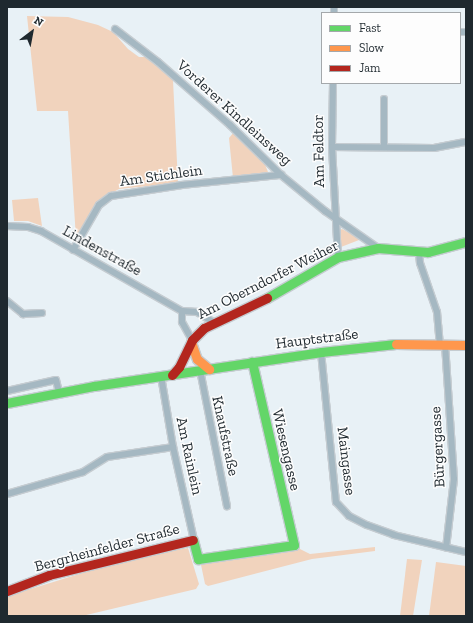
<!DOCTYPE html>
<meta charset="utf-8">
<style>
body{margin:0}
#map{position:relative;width:473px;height:623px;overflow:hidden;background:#e8f1f6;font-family:"Zilla Slab",serif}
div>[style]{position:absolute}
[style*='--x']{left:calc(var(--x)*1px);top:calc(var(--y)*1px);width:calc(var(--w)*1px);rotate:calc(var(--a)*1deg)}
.green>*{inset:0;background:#f1d3bd}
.roads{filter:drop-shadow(1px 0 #c5ccd1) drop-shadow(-1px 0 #c5ccd1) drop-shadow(0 1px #c5ccd1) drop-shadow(0 -1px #c5ccd1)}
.street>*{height:6px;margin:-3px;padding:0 3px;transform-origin:3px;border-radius:3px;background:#a5b8c2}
.fast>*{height:9px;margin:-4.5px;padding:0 4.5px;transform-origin:4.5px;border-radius:4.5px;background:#63d668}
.slow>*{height:9px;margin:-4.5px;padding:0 4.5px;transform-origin:4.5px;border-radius:4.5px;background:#ff974d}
.jam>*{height:9px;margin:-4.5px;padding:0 4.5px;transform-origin:4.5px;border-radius:4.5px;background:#b3261e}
span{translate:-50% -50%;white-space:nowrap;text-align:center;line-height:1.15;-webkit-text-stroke:3px #fdfdfd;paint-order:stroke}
.street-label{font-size:15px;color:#1f292f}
.frame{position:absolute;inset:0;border:8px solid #1f292f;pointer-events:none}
.legend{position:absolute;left:321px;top:12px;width:140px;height:72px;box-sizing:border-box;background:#fdfdfd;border:1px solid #a4a8ab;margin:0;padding:5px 7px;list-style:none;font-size:12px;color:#1f292f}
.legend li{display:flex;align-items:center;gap:8px;height:20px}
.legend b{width:20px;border:1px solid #a4a8ab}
.north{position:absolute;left:12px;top:12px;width:40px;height:40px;-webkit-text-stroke:3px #fdfdfd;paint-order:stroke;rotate:32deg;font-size:11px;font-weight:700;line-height:16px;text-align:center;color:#1f292f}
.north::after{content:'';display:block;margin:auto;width:14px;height:18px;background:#1f292f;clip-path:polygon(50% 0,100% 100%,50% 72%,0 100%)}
</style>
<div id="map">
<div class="green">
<i style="clip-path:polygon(27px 16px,68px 17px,98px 25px,113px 32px,128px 49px,139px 57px,146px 57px,157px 64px,173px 80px,178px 183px,119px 189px,108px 195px,98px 201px,76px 239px,68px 111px,37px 111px)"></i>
<i style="clip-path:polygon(234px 132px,264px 162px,268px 172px,265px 175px,233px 178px,229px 138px)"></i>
<i style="clip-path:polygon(38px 198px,42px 226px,28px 221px,14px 221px,12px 200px)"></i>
<i style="clip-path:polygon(342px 229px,359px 238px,359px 240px,341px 247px,340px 230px)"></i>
<i style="clip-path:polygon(375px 547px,375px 551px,312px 559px,208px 586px,205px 584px,200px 560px,285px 548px,300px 549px,310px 554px)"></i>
<i style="clip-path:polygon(188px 548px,199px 584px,196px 589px,82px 616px,7px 616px,8px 596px,131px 558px)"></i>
<i style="clip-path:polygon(407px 559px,422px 560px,413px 616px,400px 616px)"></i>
<i style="clip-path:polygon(436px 562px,466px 566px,466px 616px,429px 616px)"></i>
</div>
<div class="roads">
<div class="street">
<i style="--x:334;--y:7;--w:6;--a:90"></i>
<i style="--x:115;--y:29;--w:54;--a:37.5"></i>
<i style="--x:158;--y:62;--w:96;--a:41.2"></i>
<i style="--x:230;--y:125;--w:71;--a:44.4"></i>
<i style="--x:281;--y:175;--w:57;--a:39.3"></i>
<i style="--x:325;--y:211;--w:65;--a:34.9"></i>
<i style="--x:460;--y:32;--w:6;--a:0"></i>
<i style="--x:333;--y:83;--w:64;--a:90.9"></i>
<i style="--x:332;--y:147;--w:110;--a:86.9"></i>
<i style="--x:332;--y:147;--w:102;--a:0.6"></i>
<i style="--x:434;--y:148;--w:33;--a:-11"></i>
<i style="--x:384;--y:147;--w:48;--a:-90"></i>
<i style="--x:7;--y:226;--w:21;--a:3"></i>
<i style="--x:28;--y:227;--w:14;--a:17"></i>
<i style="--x:41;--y:231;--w:162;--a:29.6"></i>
<i style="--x:182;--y:311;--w:15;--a:4"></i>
<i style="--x:197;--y:312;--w:19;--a:32"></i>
<i style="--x:73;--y:250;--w:52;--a:-60"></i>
<i style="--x:99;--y:205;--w:15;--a:-37"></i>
<i style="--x:111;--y:196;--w:72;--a:-8.8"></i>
<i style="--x:182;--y:185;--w:100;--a:-5.8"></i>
<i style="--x:419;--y:252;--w:11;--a:85"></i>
<i style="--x:420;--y:263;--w:52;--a:70.9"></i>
<i style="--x:437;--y:312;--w:32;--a:85"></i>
<i style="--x:7;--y:301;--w:21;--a:39"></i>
<i style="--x:23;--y:314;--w:19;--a:-3"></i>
<i style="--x:182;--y:311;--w:11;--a:90"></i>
<i style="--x:182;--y:322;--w:21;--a:61"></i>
<i style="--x:445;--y:344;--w:135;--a:86.2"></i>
<i style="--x:454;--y:479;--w:69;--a:96.6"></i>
<i style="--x:321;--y:352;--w:151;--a:84.3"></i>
<i style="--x:336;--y:502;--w:19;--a:47"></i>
<i style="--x:349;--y:516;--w:20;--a:27"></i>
<i style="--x:367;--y:525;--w:29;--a:20"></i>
<i style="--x:394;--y:535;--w:74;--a:13.3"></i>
<i style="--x:200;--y:370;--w:139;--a:78.8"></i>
<i style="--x:161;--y:376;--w:72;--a:80.4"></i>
<i style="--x:173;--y:447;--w:95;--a:77.3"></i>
<i style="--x:7;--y:391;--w:50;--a:-12.7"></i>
<i style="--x:56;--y:380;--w:12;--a:76"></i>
<i style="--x:7;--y:494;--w:79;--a:-16.1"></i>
<i style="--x:83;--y:472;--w:28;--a:-32"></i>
<i style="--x:107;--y:457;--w:67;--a:-8.6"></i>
</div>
<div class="fast">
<i style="--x:267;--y:298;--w:82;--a:-30"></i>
<i style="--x:338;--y:257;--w:41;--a:-12.7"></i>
<i style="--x:378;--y:248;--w:50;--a:4.6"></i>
<i style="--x:428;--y:252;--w:39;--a:-15"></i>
<i style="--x:7;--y:403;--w:89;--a:-11.1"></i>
<i style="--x:94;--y:386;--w:230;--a:-8.5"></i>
<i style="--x:321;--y:352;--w:75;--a:-6.1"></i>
<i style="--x:193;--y:540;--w:20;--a:75"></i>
<i style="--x:198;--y:559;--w:97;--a:-8.3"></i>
<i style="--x:294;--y:545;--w:188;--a:-102.9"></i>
</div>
<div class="slow">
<i style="--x:191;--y:342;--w:18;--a:71"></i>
<i style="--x:197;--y:359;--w:16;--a:40"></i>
<i style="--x:396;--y:344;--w:70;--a:0.8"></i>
</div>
<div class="jam">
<i style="--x:172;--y:375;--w:11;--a:-49"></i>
<i style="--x:179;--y:367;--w:30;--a:-64"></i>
<i style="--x:192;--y:340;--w:17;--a:-45"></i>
<i style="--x:204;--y:328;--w:70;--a:-25.5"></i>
<i style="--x:7;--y:591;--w:45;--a:-20.9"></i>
<i style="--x:49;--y:575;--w:148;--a:-13.7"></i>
</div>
</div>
<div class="street-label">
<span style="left:234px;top:113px;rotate:42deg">Vorderer Kindleinsweg</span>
<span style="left:319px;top:151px;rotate:-91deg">Am Feldtor</span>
<span style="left:161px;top:176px;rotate:-8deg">Am Stichlein</span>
<span style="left:102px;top:251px;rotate:29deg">Lindenstraße</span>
<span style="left:268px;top:280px;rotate:-27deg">Am Oberndorfer Weiher</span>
<span style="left:317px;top:339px;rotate:-7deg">Hauptstraße</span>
<span style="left:225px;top:436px;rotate:78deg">Knaufstraße</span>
<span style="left:438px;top:447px;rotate:-93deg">Bürgergasse</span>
<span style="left:286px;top:450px;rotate:77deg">Wiesengasse</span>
<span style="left:189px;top:456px;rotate:78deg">Am Rainlein</span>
<span style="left:346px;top:461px;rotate:83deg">Maingasse</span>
<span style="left:107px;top:548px;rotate:-15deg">Bergrheinfelder Straße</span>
</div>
<div class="frame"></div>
<ul class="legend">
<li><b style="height:5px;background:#63d668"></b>Fast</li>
<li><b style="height:5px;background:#ff974d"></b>Slow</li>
<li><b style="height:5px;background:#b3261e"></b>Jam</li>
</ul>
<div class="north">N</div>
</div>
